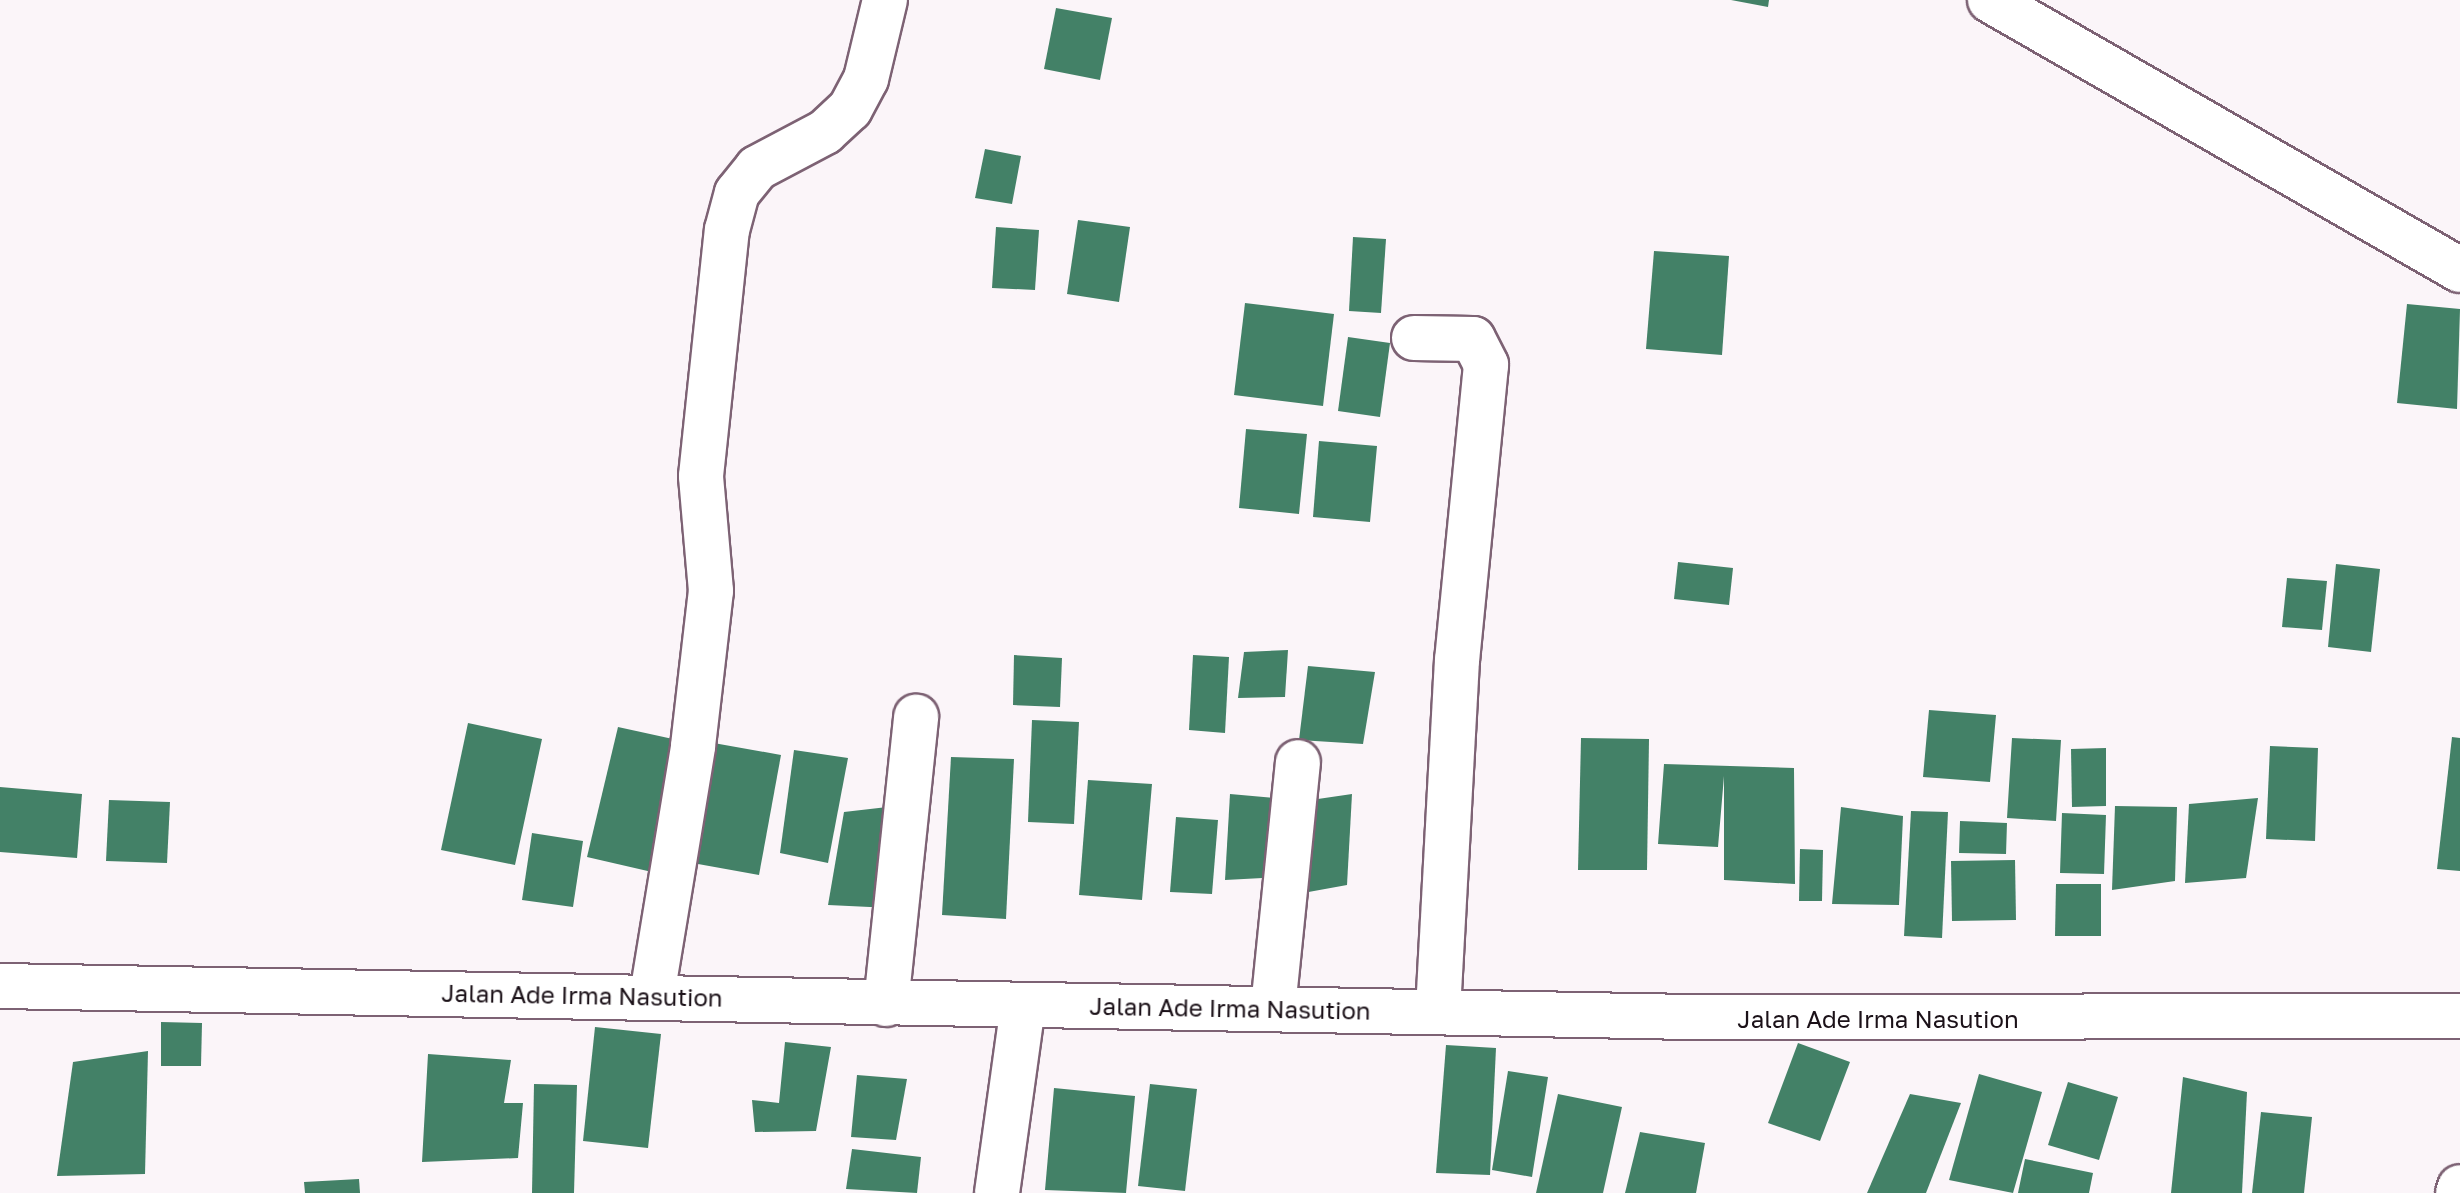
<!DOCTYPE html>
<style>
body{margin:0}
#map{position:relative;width:2460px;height:1193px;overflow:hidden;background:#fbf5f9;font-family:"Golos Text",sans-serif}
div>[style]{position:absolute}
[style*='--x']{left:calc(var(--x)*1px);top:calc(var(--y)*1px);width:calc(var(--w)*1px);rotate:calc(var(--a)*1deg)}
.building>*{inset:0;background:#438167}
.roads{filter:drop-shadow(2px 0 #7d6274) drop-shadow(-2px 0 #7d6274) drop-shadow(0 2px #7d6274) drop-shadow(0 -2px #7d6274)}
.minor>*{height:44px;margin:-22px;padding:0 22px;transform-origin:22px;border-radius:22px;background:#fff}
span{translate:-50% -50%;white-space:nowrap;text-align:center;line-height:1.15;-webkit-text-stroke:6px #fff;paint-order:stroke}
.street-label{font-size:24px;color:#1b1118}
</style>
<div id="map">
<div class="building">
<i style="clip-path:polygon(1731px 0,1769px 0,1768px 7px)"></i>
<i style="clip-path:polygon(1056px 8px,1112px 18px,1100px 80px,1044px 69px)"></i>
<i style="clip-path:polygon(985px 149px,1021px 156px,1012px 204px,975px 198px)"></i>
<i style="clip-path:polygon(1078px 220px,1130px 227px,1119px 302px,1067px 294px)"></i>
<i style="clip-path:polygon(996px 227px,1039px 230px,1035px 290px,992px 288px)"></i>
<i style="clip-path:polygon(1353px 237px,1386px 239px,1381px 313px,1349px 311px)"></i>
<i style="clip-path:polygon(1654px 251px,1729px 256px,1722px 355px,1646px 349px)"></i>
<i style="clip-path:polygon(1245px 303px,1334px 314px,1323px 406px,1234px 395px)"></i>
<i style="clip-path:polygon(2407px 304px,2460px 309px,2457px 409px,2397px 403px)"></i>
<i style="clip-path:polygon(1348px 337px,1390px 343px,1380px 417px,1338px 411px)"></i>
<i style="clip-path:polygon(1246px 429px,1307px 434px,1299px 514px,1239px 508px)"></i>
<i style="clip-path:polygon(1319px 441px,1377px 446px,1370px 522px,1313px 517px)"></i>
<i style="clip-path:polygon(1678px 562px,1733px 568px,1729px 605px,1674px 599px)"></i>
<i style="clip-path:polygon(2336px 564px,2380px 569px,2371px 652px,2328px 647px)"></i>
<i style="clip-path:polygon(2287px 578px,2327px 581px,2322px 630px,2282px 627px)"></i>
<i style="clip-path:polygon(1288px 650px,1285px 697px,1238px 698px,1244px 652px)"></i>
<i style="clip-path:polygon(1014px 655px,1062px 658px,1060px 707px,1013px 705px)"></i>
<i style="clip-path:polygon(1193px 655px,1229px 657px,1225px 733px,1189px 730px)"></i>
<i style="clip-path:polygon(1308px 666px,1375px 672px,1363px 744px,1299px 740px)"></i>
<i style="clip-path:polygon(1929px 710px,1996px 715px,1990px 782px,1923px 777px)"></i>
<i style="clip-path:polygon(1032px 720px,1079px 722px,1074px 824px,1028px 822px)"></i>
<i style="clip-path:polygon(468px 723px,542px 739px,515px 865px,441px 850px)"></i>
<i style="clip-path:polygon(618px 727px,682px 741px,652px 872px,587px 857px)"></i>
<i style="clip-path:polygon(2452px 737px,2460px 738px,2460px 871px,2437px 869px)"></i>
<i style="clip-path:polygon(1581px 738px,1649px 739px,1647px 870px,1578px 870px)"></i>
<i style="clip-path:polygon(2012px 738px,2061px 740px,2056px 821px,2007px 818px)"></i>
<i style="clip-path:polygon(708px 742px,781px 755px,759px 875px,687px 862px)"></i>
<i style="clip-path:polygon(2270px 746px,2318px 748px,2315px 841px,2266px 839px)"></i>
<i style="clip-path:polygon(2106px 748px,2106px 806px,2072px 807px,2071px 749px)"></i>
<i style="clip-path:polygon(794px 750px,848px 758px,828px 863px,780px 853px)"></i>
<i style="clip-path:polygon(951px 757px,1014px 759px,1006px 919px,942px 915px)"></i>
<i style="clip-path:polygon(1664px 764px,1794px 768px,1795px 884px,1724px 880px,1724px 776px,1718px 847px,1658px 844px)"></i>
<i style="clip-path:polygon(1088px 780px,1152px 784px,1142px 900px,1079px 895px)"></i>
<i style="clip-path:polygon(0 787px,82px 794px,77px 858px,0 852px)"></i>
<i style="clip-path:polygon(1230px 794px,1286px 799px,1279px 877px,1225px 880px)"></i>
<i style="clip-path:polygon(1352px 794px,1347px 885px,1303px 893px,1311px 800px)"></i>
<i style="clip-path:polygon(2258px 798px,2246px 878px,2185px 883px,2189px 804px)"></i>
<i style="clip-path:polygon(109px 800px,170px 802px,167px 863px,106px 861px)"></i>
<i style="clip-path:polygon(896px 806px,891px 908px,828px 905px,844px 812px)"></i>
<i style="clip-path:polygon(2115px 806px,2177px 807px,2175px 881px,2112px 890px)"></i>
<i style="clip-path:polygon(1841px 807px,1903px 816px,1899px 905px,1832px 904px)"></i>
<i style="clip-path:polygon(1911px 811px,1948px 812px,1942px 938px,1904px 936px)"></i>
<i style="clip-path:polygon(2062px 813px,2106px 815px,2104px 874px,2060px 873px)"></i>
<i style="clip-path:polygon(1176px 817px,1218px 820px,1212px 894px,1170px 892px)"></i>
<i style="clip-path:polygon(1960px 821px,2007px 823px,2006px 854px,1959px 853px)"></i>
<i style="clip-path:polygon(532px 833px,583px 841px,573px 907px,522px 900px)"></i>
<i style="clip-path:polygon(1800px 849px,1823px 850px,1822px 901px,1799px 901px)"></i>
<i style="clip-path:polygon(2015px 860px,2016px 920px,1952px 921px,1951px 861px)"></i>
<i style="clip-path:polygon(2056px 884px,2101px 884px,2101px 936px,2055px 936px)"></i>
<i style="clip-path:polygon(161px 1022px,202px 1023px,201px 1066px,161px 1066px)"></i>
<i style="clip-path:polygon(595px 1027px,661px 1034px,648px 1148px,583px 1141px)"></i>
<i style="clip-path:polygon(785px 1042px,831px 1047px,816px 1131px,755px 1132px,752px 1100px,779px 1103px)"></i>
<i style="clip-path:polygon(1798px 1043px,1850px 1062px,1820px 1141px,1768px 1123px)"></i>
<i style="clip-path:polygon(1446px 1045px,1496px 1048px,1490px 1175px,1436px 1173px)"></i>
<i style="clip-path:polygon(148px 1051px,145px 1174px,57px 1176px,73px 1062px)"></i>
<i style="clip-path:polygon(428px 1054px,511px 1060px,504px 1103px,523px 1103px,518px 1158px,422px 1162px)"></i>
<i style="clip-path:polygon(1508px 1071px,1548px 1077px,1532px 1177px,1492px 1170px)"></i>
<i style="clip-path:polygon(1979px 1074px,2042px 1092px,2013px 1193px,1949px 1180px)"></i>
<i style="clip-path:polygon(857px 1075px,907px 1079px,896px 1140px,851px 1137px)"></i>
<i style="clip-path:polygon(2183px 1077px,2247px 1092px,2242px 1193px,2171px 1193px)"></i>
<i style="clip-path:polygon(2068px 1082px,2118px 1097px,2099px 1160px,2048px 1145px)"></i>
<i style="clip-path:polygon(534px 1084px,577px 1085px,574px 1193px,532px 1193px)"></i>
<i style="clip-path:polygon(1150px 1084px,1197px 1089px,1185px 1191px,1138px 1186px)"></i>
<i style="clip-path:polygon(1054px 1088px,1135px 1096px,1126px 1193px,1045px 1190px)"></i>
<i style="clip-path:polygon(1558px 1094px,1622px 1107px,1603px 1193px,1536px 1193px)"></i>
<i style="clip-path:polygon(1910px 1094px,1961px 1103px,1926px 1193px,1867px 1193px)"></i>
<i style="clip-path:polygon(2261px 1112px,2312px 1117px,2304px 1193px,2252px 1193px)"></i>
<i style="clip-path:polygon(1640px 1132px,1705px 1143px,1696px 1193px,1625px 1193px)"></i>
<i style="clip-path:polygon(852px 1149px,921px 1157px,917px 1193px,846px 1189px)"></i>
<i style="clip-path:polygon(2025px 1159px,2093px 1173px,2089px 1193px,2018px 1193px)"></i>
<i style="clip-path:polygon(359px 1179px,360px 1193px,305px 1193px,304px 1182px)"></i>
</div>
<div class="roads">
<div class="minor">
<i style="--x:1990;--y:0;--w:542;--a:29.88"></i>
<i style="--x:1414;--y:338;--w:59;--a:1"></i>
<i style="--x:1473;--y:339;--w:29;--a:63"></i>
<i style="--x:1486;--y:365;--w:296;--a:95.6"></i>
<i style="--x:1457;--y:660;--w:350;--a:93.1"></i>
<i style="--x:0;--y:986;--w:1684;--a:1.05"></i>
<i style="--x:1684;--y:1017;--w:776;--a:-0.07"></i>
<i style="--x:652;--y:995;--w:252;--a:-80.6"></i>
<i style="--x:693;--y:746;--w:156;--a:-83.4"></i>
<i style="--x:711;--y:591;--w:115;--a:-95"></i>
<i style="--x:701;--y:476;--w:247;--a:-84"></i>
<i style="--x:727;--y:230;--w:38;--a:-75"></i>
<i style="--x:737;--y:193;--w:32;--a:-51"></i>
<i style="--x:757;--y:168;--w:77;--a:-27.9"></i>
<i style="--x:825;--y:132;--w:34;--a:-43"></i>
<i style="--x:850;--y:109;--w:34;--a:-62"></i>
<i style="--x:866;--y:79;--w:81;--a:-76.5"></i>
<i style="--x:886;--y:1004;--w:289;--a:-84"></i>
<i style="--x:1273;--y:1008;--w:247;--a:-84.2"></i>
<i style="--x:997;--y:1193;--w:189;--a:-82.1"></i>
<i style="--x:2458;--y:1193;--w:6;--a:-72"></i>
</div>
</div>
<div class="street-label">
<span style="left:582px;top:995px;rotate:1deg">Jalan Ade Irma Nasution</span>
<span style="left:1230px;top:1008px;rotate:1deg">Jalan Ade Irma Nasution</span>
<span style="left:1878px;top:1019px">Jalan Ade Irma Nasution</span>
</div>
</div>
